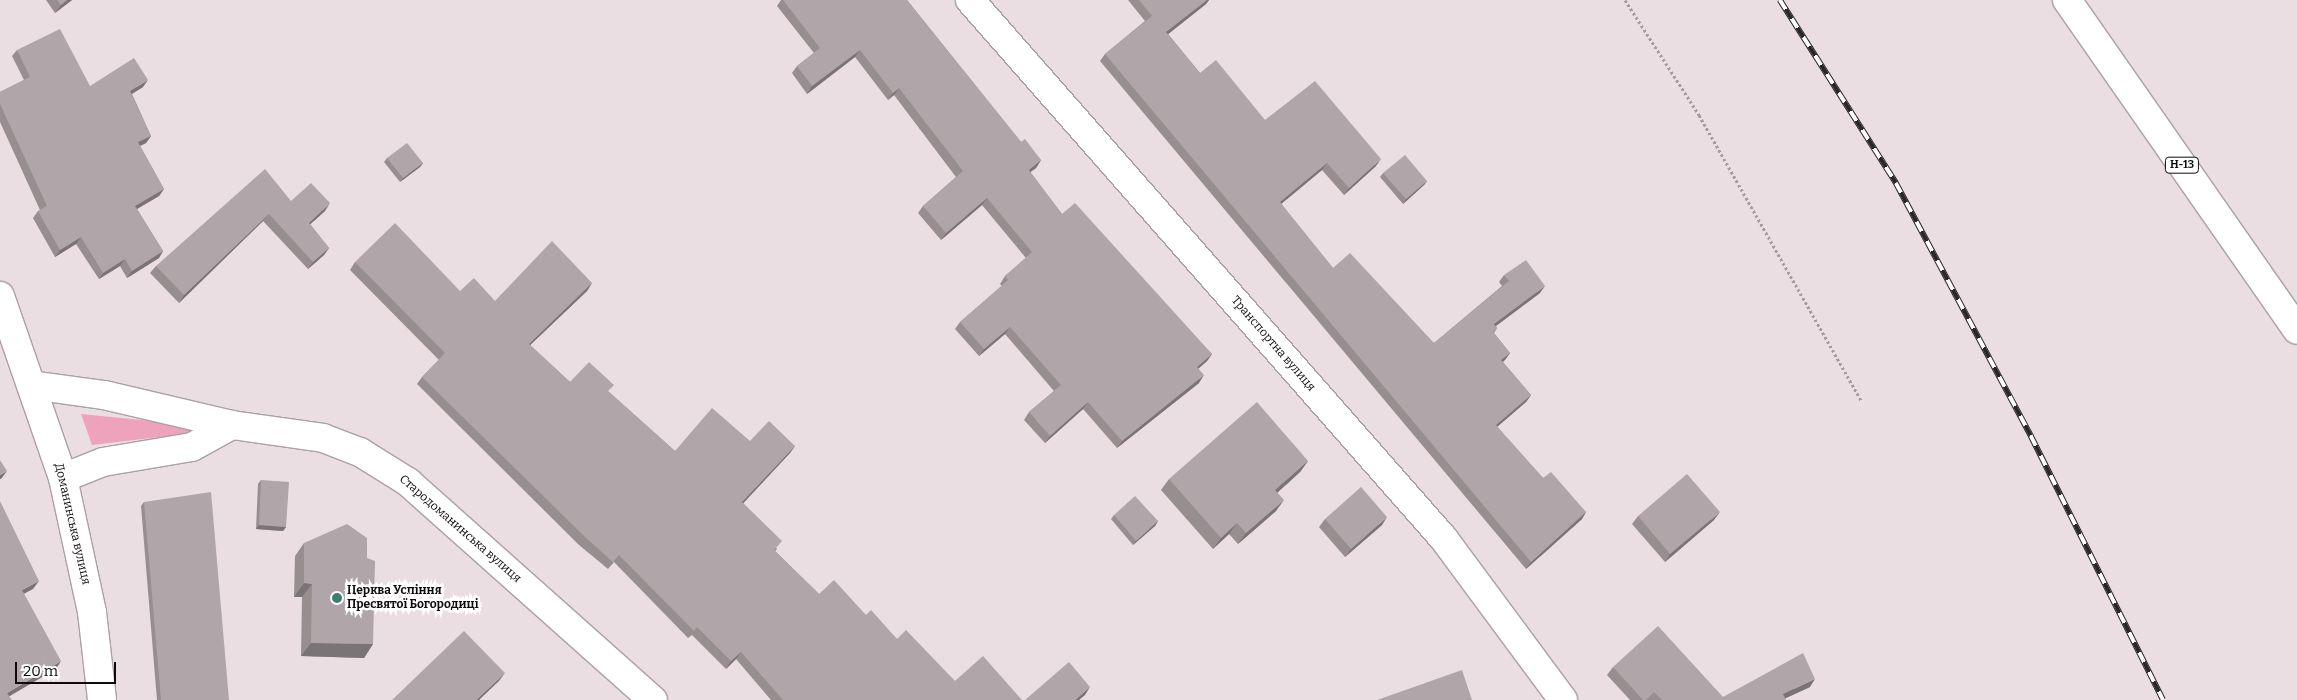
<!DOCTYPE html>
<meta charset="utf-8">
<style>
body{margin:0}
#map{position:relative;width:2297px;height:700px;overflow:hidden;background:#eadee2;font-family:Bitter,serif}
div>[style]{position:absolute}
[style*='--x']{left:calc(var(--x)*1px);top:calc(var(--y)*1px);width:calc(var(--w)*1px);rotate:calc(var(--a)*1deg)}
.green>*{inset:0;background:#efa2bc}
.path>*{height:3px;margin-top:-1.5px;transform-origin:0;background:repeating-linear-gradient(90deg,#a49b9e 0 2.5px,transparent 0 5px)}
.roads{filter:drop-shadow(1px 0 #aba0a3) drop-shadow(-1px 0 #aba0a3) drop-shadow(0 1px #aba0a3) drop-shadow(0 -1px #aba0a3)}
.street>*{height:28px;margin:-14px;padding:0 14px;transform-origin:14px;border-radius:14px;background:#fff}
.secondary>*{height:28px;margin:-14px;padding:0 14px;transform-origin:14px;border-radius:14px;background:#fff}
.primary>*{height:28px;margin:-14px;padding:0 14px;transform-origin:14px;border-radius:14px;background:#fff}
.rail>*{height:5.5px;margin-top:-2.75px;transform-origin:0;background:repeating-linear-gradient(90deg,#fff 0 11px,#2b2627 0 22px);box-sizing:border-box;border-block:1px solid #2b2627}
.wall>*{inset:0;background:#978e90}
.shaded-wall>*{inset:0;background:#7b7476}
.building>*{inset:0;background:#b0a5a8}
.dots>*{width:14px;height:14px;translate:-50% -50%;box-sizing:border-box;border:2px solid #fff;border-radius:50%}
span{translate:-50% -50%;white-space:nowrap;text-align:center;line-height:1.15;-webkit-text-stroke:5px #fff;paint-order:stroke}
.shield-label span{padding:1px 4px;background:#fff;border:1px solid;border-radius:4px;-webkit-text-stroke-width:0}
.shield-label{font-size:11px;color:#0f0b0c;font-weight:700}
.street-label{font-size:12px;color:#0f0b0c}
.poi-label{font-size:12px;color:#0f0b0c;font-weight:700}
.left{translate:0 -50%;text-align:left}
.scale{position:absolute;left:15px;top:662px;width:101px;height:22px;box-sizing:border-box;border:2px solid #0f0b0c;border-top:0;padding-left:6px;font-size:15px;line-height:18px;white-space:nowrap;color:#0f0b0c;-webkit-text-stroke:4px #fff;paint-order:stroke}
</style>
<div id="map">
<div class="green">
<i style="clip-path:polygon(81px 414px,192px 425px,193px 433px,92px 445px)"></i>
</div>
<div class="path">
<i style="--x:1625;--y:0;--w:137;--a:57.2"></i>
<i style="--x:1699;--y:115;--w:328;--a:60.4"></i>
</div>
<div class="roads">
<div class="street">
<i style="--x:970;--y:0;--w:718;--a:48.67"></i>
<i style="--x:1444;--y:539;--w:200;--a:53.5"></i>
<i style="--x:31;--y:385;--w:74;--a:7.8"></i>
<i style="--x:104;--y:395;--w:131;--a:13.2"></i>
<i style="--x:232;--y:425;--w:92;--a:8.1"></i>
<i style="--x:323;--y:438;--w:40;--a:21"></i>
<i style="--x:360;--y:452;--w:57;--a:32"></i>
<i style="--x:408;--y:482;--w:328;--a:41.7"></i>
<i style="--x:63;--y:478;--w:43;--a:-21.8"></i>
<i style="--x:103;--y:462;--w:90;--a:-9.6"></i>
<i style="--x:192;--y:447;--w:46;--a:-28.8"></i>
</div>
<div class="secondary">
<i style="--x:0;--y:296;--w:193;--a:70.9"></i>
<i style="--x:63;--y:478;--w:137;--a:77.8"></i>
<i style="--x:92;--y:612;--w:89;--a:83.5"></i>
</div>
<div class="primary">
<i style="--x:2067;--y:0;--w:402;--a:55.1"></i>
</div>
</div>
<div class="rail">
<i style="--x:1780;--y:0;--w:217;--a:57.6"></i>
<i style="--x:1896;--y:183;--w:287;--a:61.9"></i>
<i style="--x:2031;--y:436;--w:295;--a:63.4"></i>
</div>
<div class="wall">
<i style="clip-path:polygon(46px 0,72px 0,55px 13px)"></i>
<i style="clip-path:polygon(781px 0,907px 0,1021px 142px,1041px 160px,1036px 168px,1030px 172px,1062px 214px,1212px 354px,1207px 361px,1198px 369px,1199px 383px,1117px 448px,1083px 409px,1045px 443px,1024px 420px,1029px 412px,1054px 391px,1005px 334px,979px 356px,955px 329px,960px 322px,1002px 286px,1000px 284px,1005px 276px,1026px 258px,982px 205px,941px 240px,918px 213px,923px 206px,956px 177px,894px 95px,888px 100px,855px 57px,807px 94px,792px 73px,797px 66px,814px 53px,777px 6px)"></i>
<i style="clip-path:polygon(1128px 0,1209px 0,1206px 4px,1168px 34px,1200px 73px,1265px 120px,1376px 166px,1344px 195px,1322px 170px,1281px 204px,1333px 268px,1434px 343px,1502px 286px,1499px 282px,1504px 275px,1540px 293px,1496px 326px,1497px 328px,1494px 333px,1510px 353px,1503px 362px,1531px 395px,1526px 402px,1497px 427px,1543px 478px,1586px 512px,1582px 519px,1526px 569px,1100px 61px,1105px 54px,1145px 21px)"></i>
<i style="clip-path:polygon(17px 50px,90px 86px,143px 87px,132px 94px,151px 136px,146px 143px,140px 146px,164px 189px,159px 196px,137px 209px,163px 251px,159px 258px,127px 278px,120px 266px,99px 279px,76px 244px,55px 257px,33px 218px,38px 211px,40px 210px,0 122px,0 92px,24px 80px,12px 56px)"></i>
<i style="clip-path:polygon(387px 158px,423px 163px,420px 167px,400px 182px,384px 162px)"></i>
<i style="clip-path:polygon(1383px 173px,1427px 181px,1424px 185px,1403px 204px,1380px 177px)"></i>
<i style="clip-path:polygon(291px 201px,325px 211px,310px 224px,329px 248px,324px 255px,308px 269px,263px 221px,179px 303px,150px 273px,156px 266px)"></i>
<i style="clip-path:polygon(355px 262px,495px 301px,592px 283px,587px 291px,530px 345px,570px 382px,609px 392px,675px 451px,750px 441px,795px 446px,790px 453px,743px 503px,777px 549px,775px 551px,819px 594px,866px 615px,897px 639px,955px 681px,1022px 700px,771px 700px,736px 659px,726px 669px,692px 635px,688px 638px,614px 562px,608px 569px,579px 545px,417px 384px,422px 377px,439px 360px,350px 270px)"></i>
<i style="clip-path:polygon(1308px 461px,1300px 472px,1277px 493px,1276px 511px,1238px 544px,1229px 534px,1213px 549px,1161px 490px,1169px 479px)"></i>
<i style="clip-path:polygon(261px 480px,286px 527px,283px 531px,256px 529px,258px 484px)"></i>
<i style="clip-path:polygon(144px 502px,229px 700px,157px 700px,141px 506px)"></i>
<i style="clip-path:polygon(1114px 515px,1158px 521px,1155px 526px,1133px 545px,1111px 519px)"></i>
<i style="clip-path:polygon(1638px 516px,1714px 520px,1665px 562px,1632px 524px)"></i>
<i style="clip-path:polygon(1325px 519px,1382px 525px,1345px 557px,1319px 527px)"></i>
<i style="clip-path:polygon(304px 543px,367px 558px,373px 644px,364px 658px,301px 656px,302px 597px,294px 597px,295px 556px)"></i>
<i style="clip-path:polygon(1613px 667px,1723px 697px,1810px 687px,1785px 698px,1786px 700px,1630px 700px,1607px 675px)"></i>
</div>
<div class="shaded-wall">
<i style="clip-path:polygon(67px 0,72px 0,55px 13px,61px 5px)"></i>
<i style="clip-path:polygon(1207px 0,1209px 0,1206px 4px,1162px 39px,1166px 32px)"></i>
<i style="clip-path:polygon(860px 50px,855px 57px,807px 94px,812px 86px)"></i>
<i style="clip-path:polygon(148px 80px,143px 87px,125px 98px,130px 91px)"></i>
<i style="clip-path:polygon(899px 88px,894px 95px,888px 100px,893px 93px)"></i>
<i style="clip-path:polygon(151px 136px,146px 143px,133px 149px,138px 142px)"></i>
<i style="clip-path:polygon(1381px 159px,1376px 166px,1344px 195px,1349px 188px)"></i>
<i style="clip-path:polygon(1041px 160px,1036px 168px,1024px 177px,1029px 170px)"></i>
<i style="clip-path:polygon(423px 163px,420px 167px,400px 182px,403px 178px)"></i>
<i style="clip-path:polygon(1327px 163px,1322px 170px,1275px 209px,1280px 202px)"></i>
<i style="clip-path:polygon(1427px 181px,1424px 185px,1403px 204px,1406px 199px)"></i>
<i style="clip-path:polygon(164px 189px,159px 196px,130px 213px,135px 206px)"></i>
<i style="clip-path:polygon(987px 198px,982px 205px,941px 240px,946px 233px)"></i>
<i style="clip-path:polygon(330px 203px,325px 211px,304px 230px,309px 223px)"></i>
<i style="clip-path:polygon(269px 214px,263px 221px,179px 303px,184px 295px)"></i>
<i style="clip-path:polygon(81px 237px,76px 244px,55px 257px,60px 250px)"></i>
<i style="clip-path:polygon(329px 248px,324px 255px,308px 269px,313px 262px)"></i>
<i style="clip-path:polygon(163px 251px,159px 258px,127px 278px,132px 271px)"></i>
<i style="clip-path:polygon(125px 259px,120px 266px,99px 279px,103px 273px)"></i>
<i style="clip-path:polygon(592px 283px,587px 291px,524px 351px,529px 344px)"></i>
<i style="clip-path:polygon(1545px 286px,1540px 293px,1489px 331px,1494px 324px)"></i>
<i style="clip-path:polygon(1010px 327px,1005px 334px,979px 356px,984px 349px)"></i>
<i style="clip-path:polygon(1510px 353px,1505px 360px,1496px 367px,1501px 360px)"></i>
<i style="clip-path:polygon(1212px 354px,1207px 361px,1192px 374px,1197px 367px)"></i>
<i style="clip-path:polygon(1204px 375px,1199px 383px,1117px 448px,1122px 441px)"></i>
<i style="clip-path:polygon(1531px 395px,1526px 402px,1491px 432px,1496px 425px)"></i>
<i style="clip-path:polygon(1088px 402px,1083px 409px,1045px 443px,1050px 436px)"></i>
<i style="clip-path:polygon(795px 446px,790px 453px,737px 510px,742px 502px)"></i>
<i style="clip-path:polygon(1308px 461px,1300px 472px,1267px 502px,1275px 490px)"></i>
<i style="clip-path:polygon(7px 471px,1px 479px,0 479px,0 475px)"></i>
<i style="clip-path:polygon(1284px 500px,1276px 511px,1238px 544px,1246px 533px)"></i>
<i style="clip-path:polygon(1586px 512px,1582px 519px,1526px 569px,1531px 562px)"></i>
<i style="clip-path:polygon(1720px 512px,1714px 520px,1665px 562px,1670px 554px)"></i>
<i style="clip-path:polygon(1387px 517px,1382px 525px,1345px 557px,1351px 549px)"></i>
<i style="clip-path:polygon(1158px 521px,1155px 526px,1133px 545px,1136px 541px)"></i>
<i style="clip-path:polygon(1237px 523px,1229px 534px,1213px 549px,1221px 538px)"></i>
<i style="clip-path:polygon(259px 525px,286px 527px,283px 531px,256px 529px)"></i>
<i style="clip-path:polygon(39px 581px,33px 589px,16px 598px,22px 590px)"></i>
<i style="clip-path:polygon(304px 583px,312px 584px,302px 597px,294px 597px)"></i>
<i style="clip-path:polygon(311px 643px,373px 644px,364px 658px,301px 656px)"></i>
<i style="clip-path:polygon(741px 652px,736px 659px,726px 669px,731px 661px)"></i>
<i style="clip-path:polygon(61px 661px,56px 669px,3px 700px,7px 693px)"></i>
<i style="clip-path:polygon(505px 673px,499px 681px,479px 700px,476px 700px)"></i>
<i style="clip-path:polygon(1815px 679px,1810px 687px,1782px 700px,1783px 694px)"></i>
<i style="clip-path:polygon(1090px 687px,1085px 695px,1079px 700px,1075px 700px)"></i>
</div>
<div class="building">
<i style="clip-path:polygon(57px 0,67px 0,61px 5px)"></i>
<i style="clip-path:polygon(783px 0,907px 0,1021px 142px,1025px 139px,1041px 160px,1029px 170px,1062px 214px,1075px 203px,1212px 354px,1197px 367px,1204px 375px,1122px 441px,1088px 402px,1050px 436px,1029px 412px,1061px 385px,1010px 327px,984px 349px,960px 322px,1008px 280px,1005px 276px,1032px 252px,987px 198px,946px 233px,923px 206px,963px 171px,899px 88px,893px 93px,860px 50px,812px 86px,797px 66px,820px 48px)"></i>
<i style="clip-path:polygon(1139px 0,1207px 0,1166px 32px,1200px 73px,1216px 60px,1265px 120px,1315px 81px,1381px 159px,1349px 188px,1327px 163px,1280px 202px,1333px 268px,1350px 253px,1434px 343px,1509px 281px,1504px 275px,1526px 260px,1545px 286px,1494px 324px,1497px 328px,1493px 332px,1510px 353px,1501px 360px,1531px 395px,1496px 425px,1543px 478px,1551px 472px,1586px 512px,1531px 562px,1105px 54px,1152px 16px)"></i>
<i style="clip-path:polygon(60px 29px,90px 86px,134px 58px,148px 80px,130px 91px,151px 136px,138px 142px,164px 189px,135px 206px,163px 251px,132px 271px,125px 259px,103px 273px,81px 237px,60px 250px,38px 211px,47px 206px,0 104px,0 92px,30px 77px,17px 50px)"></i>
<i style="clip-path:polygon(407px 143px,423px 163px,403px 178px,387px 158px)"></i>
<i style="clip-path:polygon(1405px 155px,1427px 181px,1406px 199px,1383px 173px)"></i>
<i style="clip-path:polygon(265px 169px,291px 201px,311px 183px,330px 203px,309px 223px,329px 248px,313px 262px,269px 214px,184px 295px,156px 266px)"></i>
<i style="clip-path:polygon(395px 223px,460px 291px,474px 278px,495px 301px,552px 241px,592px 283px,529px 344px,570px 382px,589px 362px,614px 385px,608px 391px,675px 451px,712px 408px,750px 441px,769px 421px,795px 446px,742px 502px,782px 541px,774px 550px,819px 594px,834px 580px,866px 615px,871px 610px,897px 639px,906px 630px,955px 681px,983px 656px,1022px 700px,783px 700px,741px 652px,731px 661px,697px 627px,694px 631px,619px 555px,613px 562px,585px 537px,422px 377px,445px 353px,355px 262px)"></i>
<i style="clip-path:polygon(1257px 402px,1308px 461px,1275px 490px,1284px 500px,1246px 533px,1237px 523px,1221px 538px,1169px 479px)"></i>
<i style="clip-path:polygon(0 460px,7px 471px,0 475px)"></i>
<i style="clip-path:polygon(1687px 474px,1720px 512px,1670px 554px,1638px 516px)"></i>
<i style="clip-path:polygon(261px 480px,289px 482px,286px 527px,259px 525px)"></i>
<i style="clip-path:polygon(1361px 487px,1387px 517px,1351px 549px,1325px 519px)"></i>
<i style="clip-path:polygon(211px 492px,229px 700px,161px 700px,144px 502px)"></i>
<i style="clip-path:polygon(1135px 496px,1158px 521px,1136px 541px,1114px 515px)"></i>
<i style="clip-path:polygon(0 501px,39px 581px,22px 590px,61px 661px,7px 693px,12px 700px,0 700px)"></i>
<i style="clip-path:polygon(347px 524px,367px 538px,367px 558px,375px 561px,373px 644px,311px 643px,312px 584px,304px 583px,304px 543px)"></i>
<i style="clip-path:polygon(1658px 626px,1723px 697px,1803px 653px,1815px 679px,1783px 694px,1786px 700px,1662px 700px,1654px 692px,1646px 700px,1643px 700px,1613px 667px)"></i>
<i style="clip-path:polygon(464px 631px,505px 673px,476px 700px,392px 700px)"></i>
<i style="clip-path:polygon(1069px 662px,1090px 687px,1075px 700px,1025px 700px)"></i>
<i style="clip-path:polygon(1462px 670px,1472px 700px,1377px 700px)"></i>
</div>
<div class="dots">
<i style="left:337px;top:598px;background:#3c7e70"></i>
</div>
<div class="shield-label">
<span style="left:2182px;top:165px">Н-13</span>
</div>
<div class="street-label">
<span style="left:1273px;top:344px;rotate:49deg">Транспортна вулиця</span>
<span style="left:72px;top:524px;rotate:77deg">Доманинська вулиця</span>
<span style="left:460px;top:529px;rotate:41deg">Стародоманинська вулиця</span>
</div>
<div class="poi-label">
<span class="left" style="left:347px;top:598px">Церква Успіння<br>Пресвятої Богородиці</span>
</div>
<div class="scale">20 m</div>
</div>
